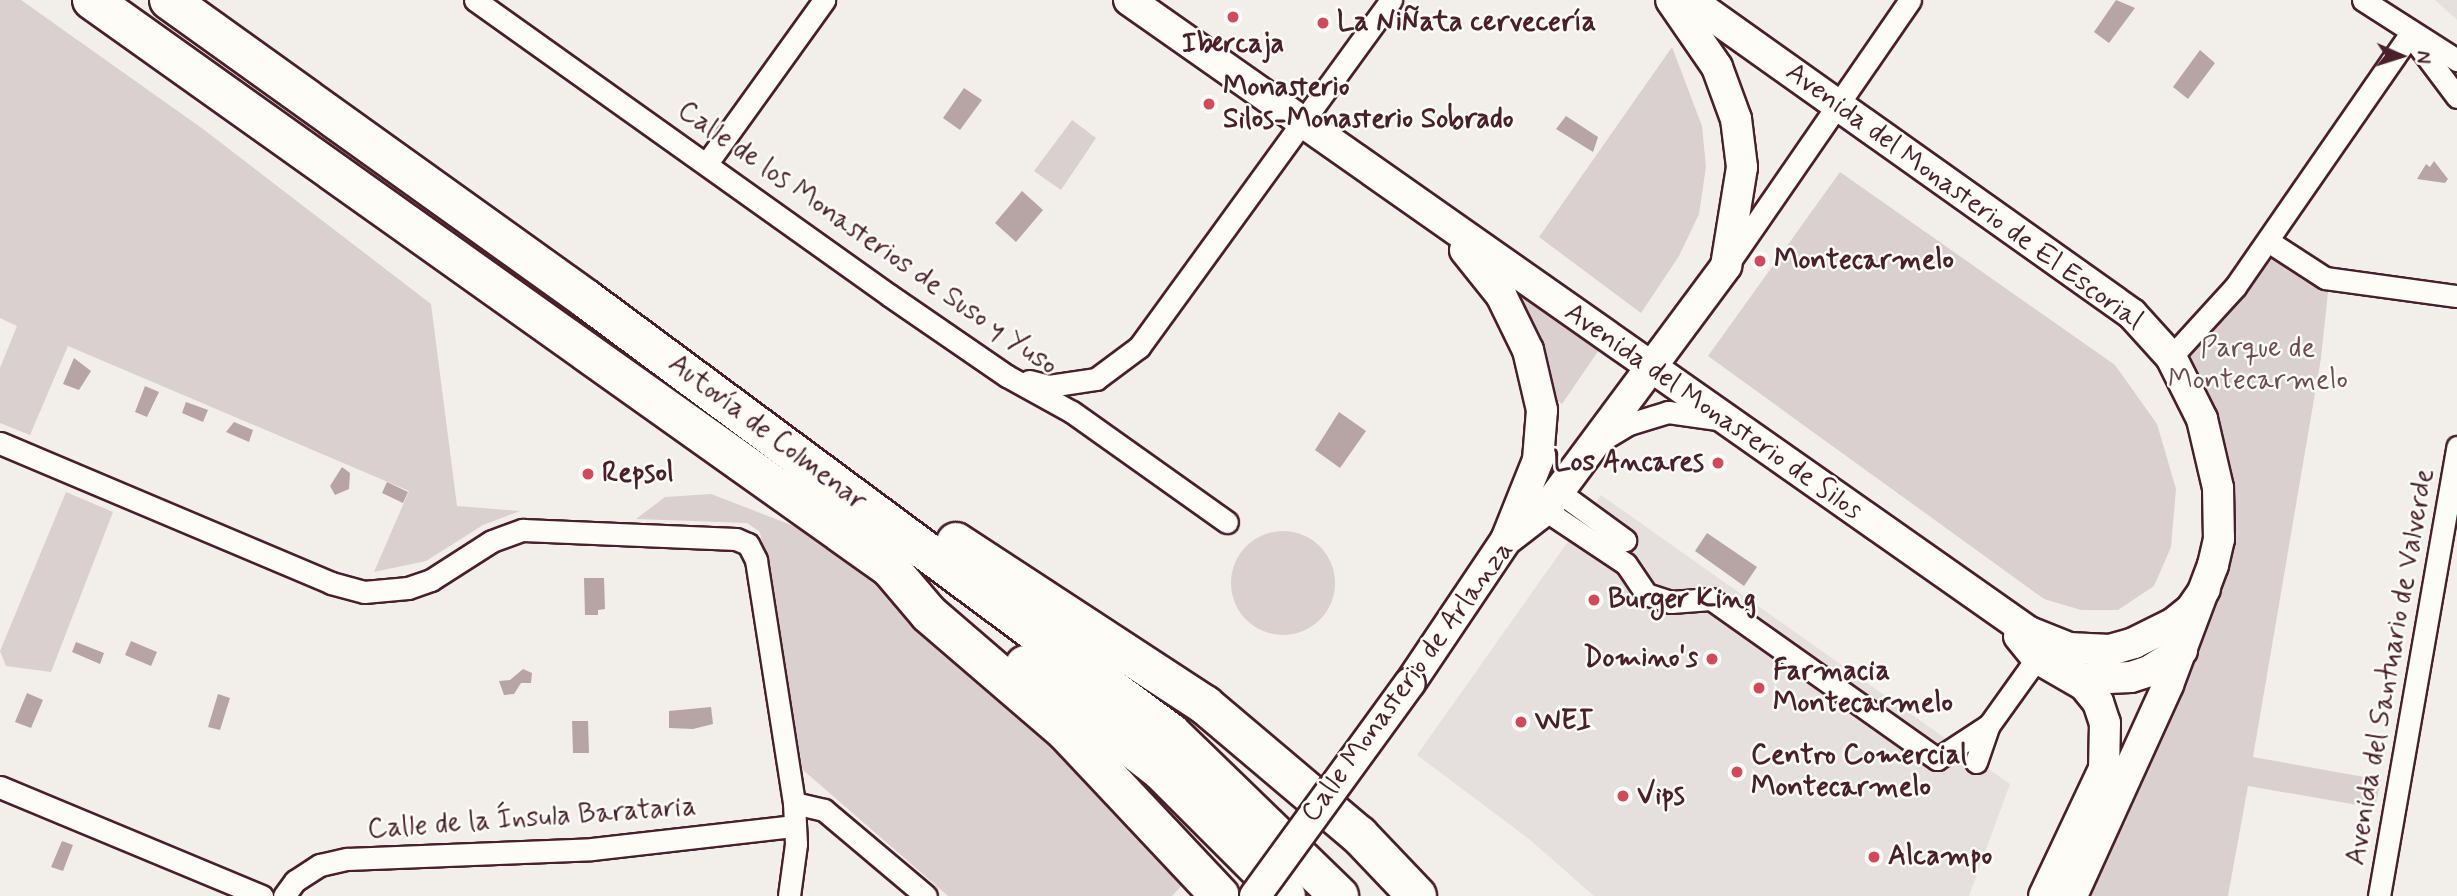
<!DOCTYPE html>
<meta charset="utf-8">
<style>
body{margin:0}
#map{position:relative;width:2457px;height:896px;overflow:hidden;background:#f2efeb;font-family:Mynerve,sans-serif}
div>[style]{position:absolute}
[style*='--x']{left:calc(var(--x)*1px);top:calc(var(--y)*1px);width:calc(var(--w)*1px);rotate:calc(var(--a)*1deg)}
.built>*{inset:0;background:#e5dfdd}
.green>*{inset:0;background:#d9d0cf}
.round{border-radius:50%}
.water>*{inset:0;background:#b7a5a6}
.roads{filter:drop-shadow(2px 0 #4a1f2b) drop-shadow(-2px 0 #4a1f2b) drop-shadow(0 2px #4a1f2b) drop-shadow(0 -2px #4a1f2b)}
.street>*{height:21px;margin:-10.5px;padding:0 10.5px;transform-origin:10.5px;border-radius:10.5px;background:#fdfcf7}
.secondary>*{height:30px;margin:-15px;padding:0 15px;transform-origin:15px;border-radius:15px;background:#fdfcf7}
.highway>*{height:38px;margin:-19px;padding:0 19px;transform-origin:19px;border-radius:19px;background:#fdfcf7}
.bridges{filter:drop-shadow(2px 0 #4a1f2b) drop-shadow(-2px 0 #4a1f2b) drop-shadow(0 2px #4a1f2b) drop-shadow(0 -2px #4a1f2b)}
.secondary-bridge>*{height:30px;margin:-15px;padding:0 15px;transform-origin:15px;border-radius:15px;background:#fdfcf7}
.dots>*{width:19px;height:19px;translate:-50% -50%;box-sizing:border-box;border:4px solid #fdfcf7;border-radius:50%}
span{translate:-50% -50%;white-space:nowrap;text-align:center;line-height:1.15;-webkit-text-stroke:5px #fdfcf7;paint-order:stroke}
.poi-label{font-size:28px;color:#4a1f2b;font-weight:700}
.left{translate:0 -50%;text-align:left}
.right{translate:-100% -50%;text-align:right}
.street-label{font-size:28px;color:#4a1f2b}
.park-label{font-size:28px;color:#6e4b54}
.north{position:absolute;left:2366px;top:21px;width:70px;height:70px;-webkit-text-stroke:5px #fdfcf7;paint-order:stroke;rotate:93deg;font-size:19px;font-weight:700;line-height:28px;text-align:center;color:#4a1f2b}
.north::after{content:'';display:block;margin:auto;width:24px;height:32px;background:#4a1f2b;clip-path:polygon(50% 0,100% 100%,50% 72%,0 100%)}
</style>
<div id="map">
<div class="built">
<i style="clip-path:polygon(2435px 0,2457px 0,2457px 20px)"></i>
<i style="clip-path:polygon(1601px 495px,2010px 784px,1969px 896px,1594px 896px,1529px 839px,1417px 755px)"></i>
</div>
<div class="green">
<i style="clip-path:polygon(0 0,21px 0,203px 129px,431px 304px,457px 506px,520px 511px,483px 525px,426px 561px,374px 572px,409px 491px,68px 346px,30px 435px,0 423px,0 368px,17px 326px,0 318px)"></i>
<i style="clip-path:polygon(1672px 47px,1702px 126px,1706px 167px,1699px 214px,1679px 256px,1641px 313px,1539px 237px)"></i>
<i style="clip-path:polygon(1072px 120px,1096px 138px,1061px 190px,1034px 171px)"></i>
<i style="clip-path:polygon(1840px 172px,2115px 365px,2157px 424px,2176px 489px,2171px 547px,2154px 586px,2118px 610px,2081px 610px,2044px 599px,1708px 356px)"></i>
<i style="clip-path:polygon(2266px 249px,2328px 292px,2321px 358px,2253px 757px,2381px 780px,2375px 808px,2248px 786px,2228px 896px,2085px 896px,2213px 594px,2219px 434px,2188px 353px)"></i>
<i style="clip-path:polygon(1519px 290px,1603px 344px,1562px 404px,1553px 398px,1543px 347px)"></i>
<i style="clip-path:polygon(66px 492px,113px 512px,51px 672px,6px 666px,0 651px)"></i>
<i style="clip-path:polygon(711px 494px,794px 526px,874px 582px,984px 674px,1189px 878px,1172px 896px,948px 896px,803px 770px,760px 532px,747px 523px,636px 519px,665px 497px)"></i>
<i class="round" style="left:1231px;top:531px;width:104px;height:104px"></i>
</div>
<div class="water">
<i style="clip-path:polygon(2116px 0,2135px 8px,2109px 43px,2094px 32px)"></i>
<i style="clip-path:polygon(2200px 50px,2215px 63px,2188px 99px,2173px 87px)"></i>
<i style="clip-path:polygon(964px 88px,982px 100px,960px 130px,943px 118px)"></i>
<i style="clip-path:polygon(1566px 116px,1598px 137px,1593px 152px,1556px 129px)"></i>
<i style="clip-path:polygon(2434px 161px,2448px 179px,2445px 183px,2417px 179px,2426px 164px,2430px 167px)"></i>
<i style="clip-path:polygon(1022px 191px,1043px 210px,1016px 242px,995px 223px)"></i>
<i style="clip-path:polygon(74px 358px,91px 371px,79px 390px,63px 384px)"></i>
<i style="clip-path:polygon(145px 386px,159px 392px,147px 417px,135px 412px)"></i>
<i style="clip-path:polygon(186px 402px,208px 410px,203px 422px,182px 413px)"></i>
<i style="clip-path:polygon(1339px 412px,1366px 431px,1340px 468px,1315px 450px)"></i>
<i style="clip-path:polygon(234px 422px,253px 430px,249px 442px,226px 432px)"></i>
<i style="clip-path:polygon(342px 467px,350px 473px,349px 489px,335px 495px,330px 486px)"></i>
<i style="clip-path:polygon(387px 482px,408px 492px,403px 503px,382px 493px)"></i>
<i style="clip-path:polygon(1707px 533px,1757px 567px,1744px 586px,1695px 551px)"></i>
<i style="clip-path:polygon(584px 578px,604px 578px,605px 609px,598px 610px,598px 615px,585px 615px)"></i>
<i style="clip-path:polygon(131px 641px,157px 652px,151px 666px,125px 655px)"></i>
<i style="clip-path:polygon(76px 642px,104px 653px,100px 664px,72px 652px)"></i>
<i style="clip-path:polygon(523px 669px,532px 673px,531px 683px,521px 683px,514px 694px,504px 695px,499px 681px,510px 680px)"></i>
<i style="clip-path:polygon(27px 693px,43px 700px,31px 728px,15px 722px)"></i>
<i style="clip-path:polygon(218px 694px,230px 698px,220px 730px,208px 727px)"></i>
<i style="clip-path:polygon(711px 707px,713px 724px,693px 729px,669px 728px,669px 711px)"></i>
<i style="clip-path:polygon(572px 721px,588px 721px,589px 753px,573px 753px)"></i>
<i style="clip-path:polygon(62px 841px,73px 845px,63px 871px,51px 867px)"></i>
</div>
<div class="roads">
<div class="street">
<i style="--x:475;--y:0;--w:508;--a:35.47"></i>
<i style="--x:889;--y:295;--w:143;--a:34.5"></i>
<i style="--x:1007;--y:376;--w:74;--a:29"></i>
<i style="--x:1072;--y:412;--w:190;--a:35.4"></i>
<i style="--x:2363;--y:0;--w:112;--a:32.6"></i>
<i style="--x:2415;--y:41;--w:70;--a:53.1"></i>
<i style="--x:707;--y:163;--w:201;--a:-54.3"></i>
<i style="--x:2268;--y:241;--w:68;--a:33"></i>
<i style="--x:2325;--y:278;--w:133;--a:7.8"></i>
<i style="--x:1730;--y:261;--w:317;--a:-55.4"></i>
<i style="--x:2171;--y:357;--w:95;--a:-47.6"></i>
<i style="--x:2235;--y:287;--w:308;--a:-55.3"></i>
<i style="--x:1029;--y:381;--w:21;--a:14"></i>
<i style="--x:1049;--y:386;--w:48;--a:-8.5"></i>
<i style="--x:1096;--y:379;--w:54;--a:-36.7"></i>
<i style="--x:1139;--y:347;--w:429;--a:-54"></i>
<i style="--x:1602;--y:440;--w:31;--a:-31"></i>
<i style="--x:1629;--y:424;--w:41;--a:-17.1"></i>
<i style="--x:1668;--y:412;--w:57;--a:8.1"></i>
<i style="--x:0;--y:443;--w:359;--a:22.9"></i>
<i style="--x:331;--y:583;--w:34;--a:15"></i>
<i style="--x:364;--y:592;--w:44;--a:-5.2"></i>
<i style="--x:408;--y:588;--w:24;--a:-19"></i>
<i style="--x:431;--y:580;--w:72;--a:-32.6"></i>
<i style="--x:492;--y:541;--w:33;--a:-20"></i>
<i style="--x:523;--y:530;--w:213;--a:2.4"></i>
<i style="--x:736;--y:539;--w:13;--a:23"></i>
<i style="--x:748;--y:544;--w:18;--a:63"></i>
<i style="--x:756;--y:560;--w:246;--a:81.1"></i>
<i style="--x:794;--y:803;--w:41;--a:87.2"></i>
<i style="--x:796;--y:844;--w:52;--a:97.7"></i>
<i style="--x:1559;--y:492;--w:82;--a:36"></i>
<i style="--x:1545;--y:510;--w:97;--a:33.7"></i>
<i style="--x:1626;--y:564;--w:36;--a:56"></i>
<i style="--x:1646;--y:594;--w:26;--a:18"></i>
<i style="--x:1671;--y:602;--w:40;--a:-4.3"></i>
<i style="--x:1711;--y:599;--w:277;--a:35.3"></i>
<i style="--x:1937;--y:759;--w:62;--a:-33.2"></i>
<i style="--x:1976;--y:762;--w:39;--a:-71"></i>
<i style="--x:1989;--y:725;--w:82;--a:-54.4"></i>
<i style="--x:0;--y:787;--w:284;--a:22.6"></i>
<i style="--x:794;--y:803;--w:31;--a:13"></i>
<i style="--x:824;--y:810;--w:133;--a:40.1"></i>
<i style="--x:284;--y:896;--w:19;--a:-54"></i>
<i style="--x:295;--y:881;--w:30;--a:-33"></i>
<i style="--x:320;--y:865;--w:28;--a:-13"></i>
<i style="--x:347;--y:859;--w:245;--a:-2.3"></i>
<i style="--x:592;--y:849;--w:204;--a:-6.5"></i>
<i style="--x:2379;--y:896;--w:456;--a:-80.1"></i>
</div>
<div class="secondary">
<i style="--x:1129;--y:0;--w:1100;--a:35.08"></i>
<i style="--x:2029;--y:632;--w:43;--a:21.8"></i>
<i style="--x:2069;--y:648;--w:41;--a:2.8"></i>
<i style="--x:2110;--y:650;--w:25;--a:-16"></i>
<i style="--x:2134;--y:643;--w:45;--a:-26.6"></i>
<i style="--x:2174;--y:623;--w:22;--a:-39"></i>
<i style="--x:2191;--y:609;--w:24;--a:-55"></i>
<i style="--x:1690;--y:0;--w:542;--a:35.39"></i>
<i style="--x:2132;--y:314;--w:58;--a:47.8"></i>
<i style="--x:2171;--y:357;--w:69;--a:63.4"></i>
<i style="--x:2202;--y:419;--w:71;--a:76.9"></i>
<i style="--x:2218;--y:488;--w:51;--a:88.9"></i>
<i style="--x:2219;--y:539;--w:27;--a:103"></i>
<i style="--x:2213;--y:565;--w:128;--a:110.6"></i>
<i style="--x:2168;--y:685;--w:232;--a:114.5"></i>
<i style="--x:1465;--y:250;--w:58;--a:51.3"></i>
<i style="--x:1501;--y:295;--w:61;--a:63.9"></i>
<i style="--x:1528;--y:350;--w:62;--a:76.9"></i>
<i style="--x:1542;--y:410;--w:50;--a:94.6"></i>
<i style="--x:1538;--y:460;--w:86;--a:111.8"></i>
<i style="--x:2019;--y:636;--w:28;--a:51"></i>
<i style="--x:2037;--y:658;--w:54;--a:29.9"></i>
<i style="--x:2084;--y:685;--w:22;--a:51"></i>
<i style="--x:2098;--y:702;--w:22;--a:72"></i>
<i style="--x:2105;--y:723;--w:46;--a:91.2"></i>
<i style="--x:2104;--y:769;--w:140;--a:115.3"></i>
<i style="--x:2068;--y:675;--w:19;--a:12"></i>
<i style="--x:2087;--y:679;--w:44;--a:-2.6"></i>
<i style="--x:2131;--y:677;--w:19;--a:-18"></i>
<i style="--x:2149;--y:671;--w:39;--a:-32"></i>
<i style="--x:1410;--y:683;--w:172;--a:-56.1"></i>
<i style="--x:1506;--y:540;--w:49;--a:-37.6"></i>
<i style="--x:1545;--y:510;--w:304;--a:-53.4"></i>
<i style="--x:1726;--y:266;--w:100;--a:-80.8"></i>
<i style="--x:1742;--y:167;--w:48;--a:-97.1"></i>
<i style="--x:1736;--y:119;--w:55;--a:-110.1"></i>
<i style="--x:1717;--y:67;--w:81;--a:-124.5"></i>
</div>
<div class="highway">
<i style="--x:92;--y:0;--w:980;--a:35.44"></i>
<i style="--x:890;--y:568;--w:60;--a:49.7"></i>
<i style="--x:929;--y:614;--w:181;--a:40.7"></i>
<i style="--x:1066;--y:732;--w:225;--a:46.8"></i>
<i style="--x:169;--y:0;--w:513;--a:35.64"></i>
<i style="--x:586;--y:299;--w:728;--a:36.57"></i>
<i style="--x:1171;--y:733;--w:234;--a:44.1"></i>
<i style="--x:956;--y:542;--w:298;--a:33.2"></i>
<i style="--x:1205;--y:705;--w:202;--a:40.2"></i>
<i style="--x:1359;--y:835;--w:84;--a:46.4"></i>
<i style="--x:1025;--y:665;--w:171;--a:37.9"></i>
<i style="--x:1160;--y:770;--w:178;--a:45"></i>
</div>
</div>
<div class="bridges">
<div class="secondary-bridge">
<i style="--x:1255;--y:896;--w:263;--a:-54"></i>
</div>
</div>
<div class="dots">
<i style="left:1233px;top:17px;background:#d1495b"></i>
<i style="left:1323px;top:23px;background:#d1495b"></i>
<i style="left:1209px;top:104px;background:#d1495b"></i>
<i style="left:1760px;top:261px;background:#d1495b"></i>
<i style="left:1718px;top:463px;background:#d1495b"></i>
<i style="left:588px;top:474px;background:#d1495b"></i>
<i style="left:1594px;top:600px;background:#d1495b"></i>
<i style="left:1712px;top:659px;background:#d1495b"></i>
<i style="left:1759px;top:688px;background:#d1495b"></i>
<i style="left:1521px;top:722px;background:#d1495b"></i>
<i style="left:1737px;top:772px;background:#d1495b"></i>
<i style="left:1623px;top:796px;background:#d1495b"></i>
<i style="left:1874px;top:857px;background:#d1495b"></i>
</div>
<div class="poi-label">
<span class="left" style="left:1337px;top:23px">La NiÑata cervecería</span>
<span style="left:1233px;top:45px">Ibercaja</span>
<span class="left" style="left:1223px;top:104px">Monasterio<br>Silos-Monasterio Sobrado</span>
<span class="left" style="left:1774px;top:261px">Montecarmelo</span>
<span class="right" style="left:1704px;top:463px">Los Ancares</span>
<span class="left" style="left:602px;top:474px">Repsol</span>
<span class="left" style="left:1608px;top:600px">Burger King</span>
<span class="right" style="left:1698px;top:659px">Domino's</span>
<span class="left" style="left:1773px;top:688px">Farmacia<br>Montecarmelo</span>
<span class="left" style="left:1535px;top:722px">WEI</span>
<span class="left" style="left:1751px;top:772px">Centro Comercial<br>Montecarmelo</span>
<span class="left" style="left:1637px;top:796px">Vips</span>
<span class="left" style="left:1888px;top:857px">Alcampo</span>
</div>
<div class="street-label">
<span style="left:1964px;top:197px;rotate:36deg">Avenida del Monasterio de El Escorial</span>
<span style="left:867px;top:239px;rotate:35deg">Calle de los Monasterios de Suso y Yuso</span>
<span style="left:1713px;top:412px;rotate:35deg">Avenida del Monasterio de Silos</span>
<span style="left:767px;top:433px;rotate:37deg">Autovía de Colmenar</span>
<span style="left:2391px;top:667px;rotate:-80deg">Avenida del Santuario de Valverde</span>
<span style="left:1408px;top:682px;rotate:-54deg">Calle Monasterio de Arlanza</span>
<span style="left:532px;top:819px;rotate:-4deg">Calle de la Ínsula Barataria</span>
</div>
<div class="park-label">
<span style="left:2258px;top:365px">Parque de<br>Montecarmelo</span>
</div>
<div class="north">N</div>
</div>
